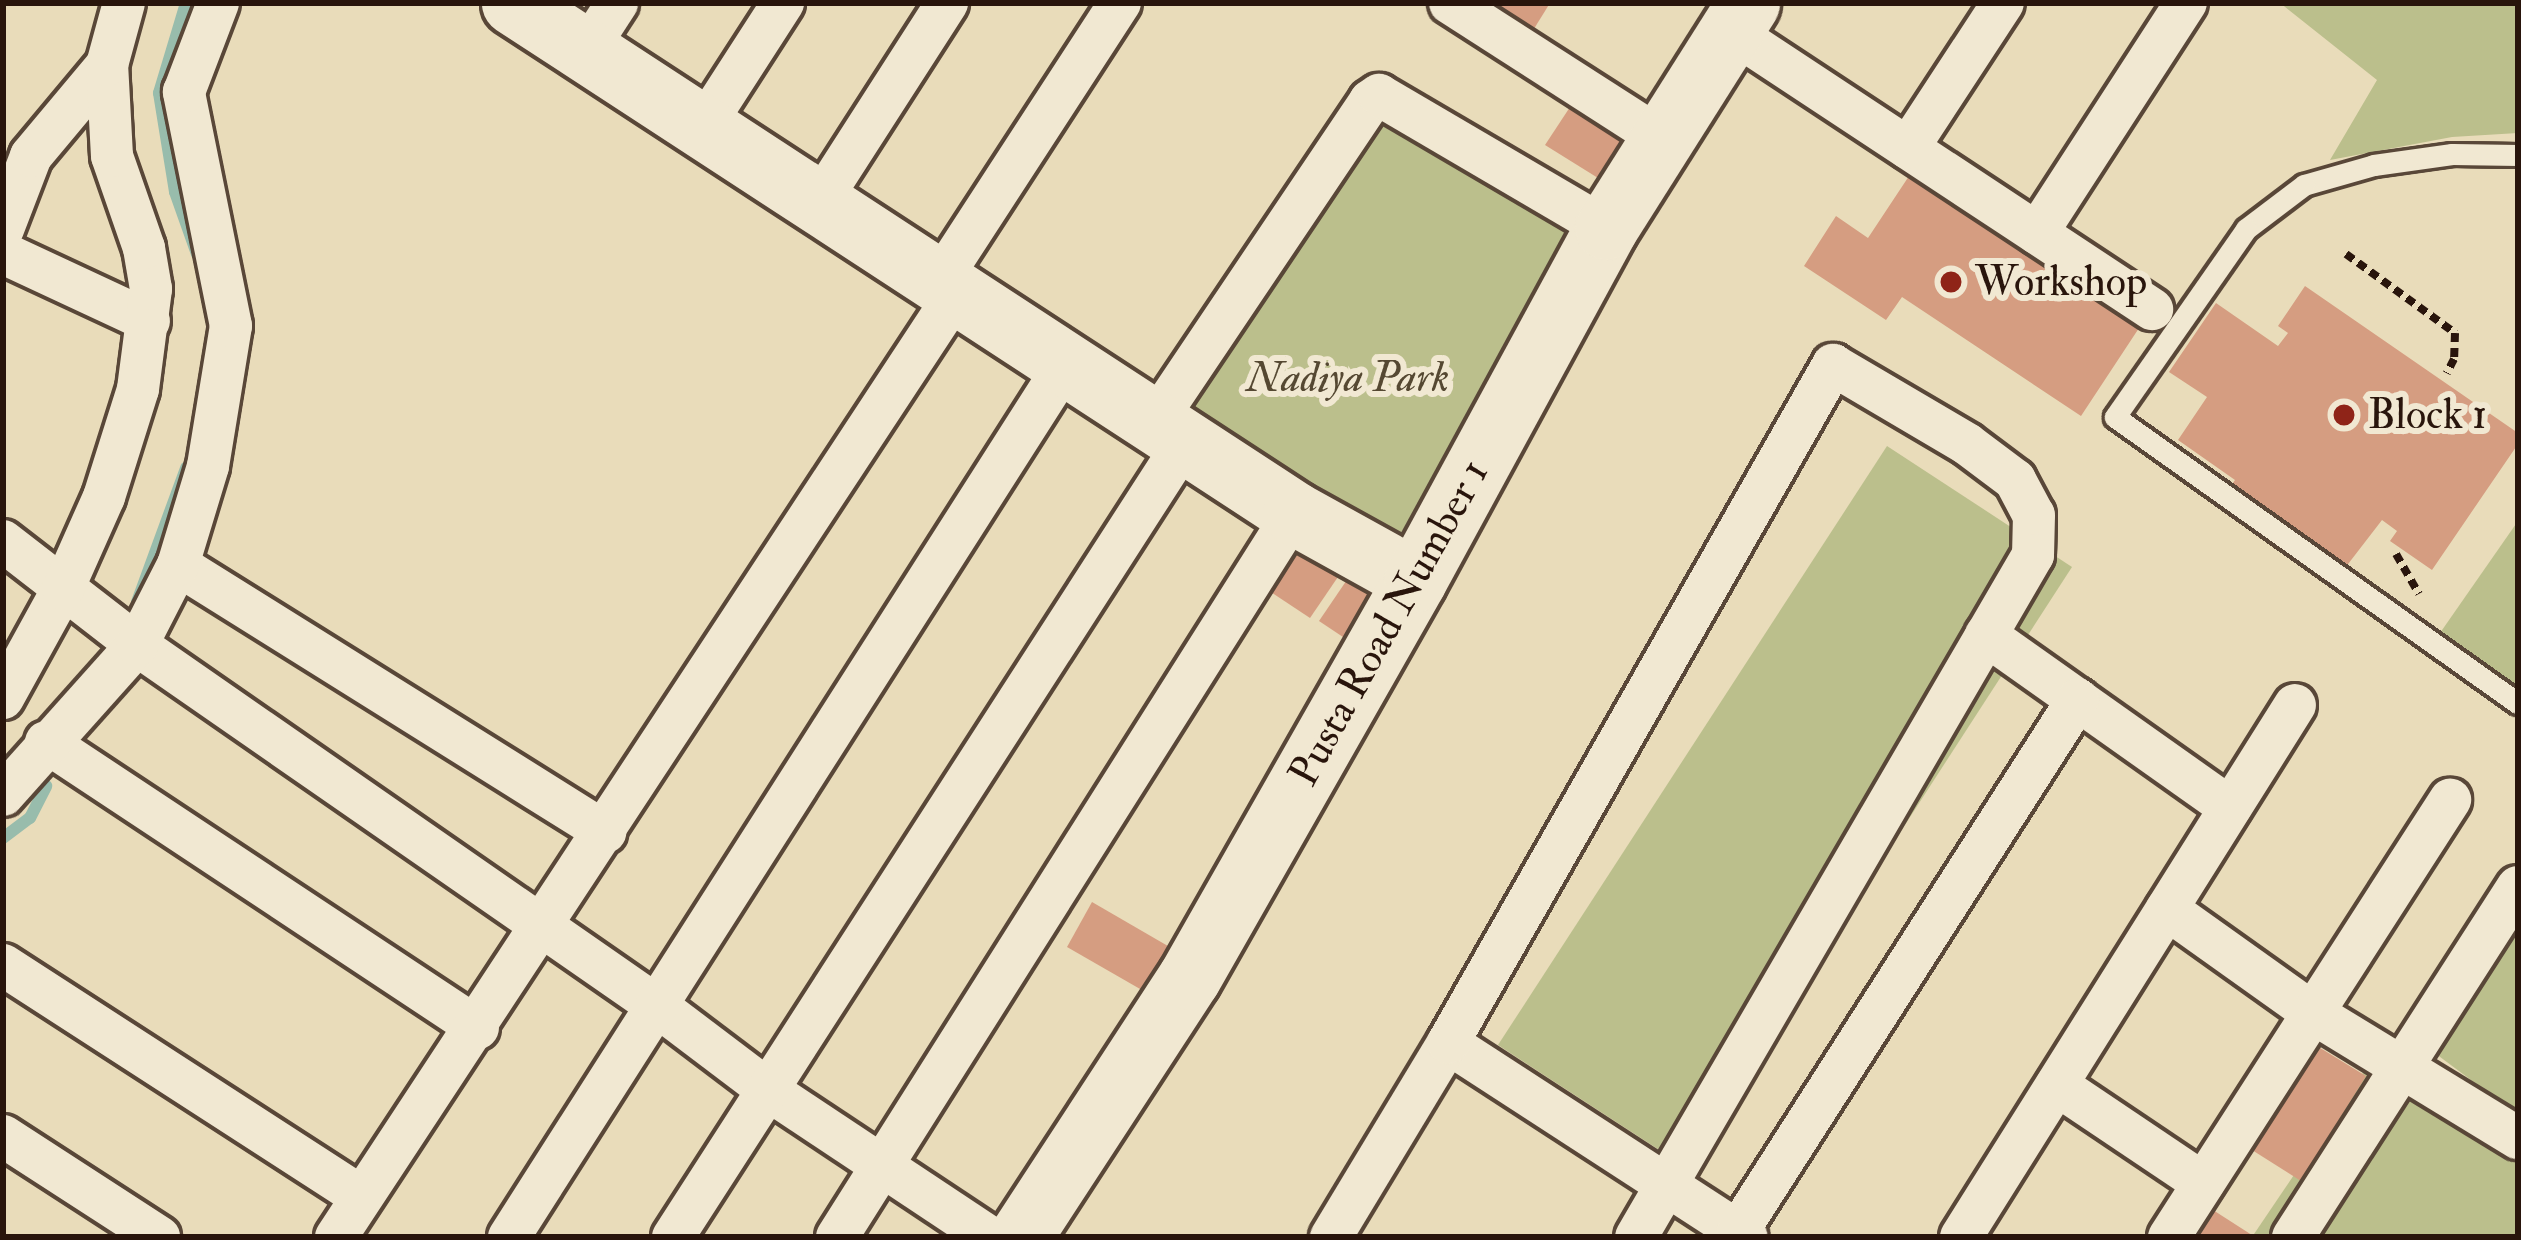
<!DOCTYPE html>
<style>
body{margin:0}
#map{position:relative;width:2521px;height:1240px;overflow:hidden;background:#e9dcba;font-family:"IM FELL Double Pica",serif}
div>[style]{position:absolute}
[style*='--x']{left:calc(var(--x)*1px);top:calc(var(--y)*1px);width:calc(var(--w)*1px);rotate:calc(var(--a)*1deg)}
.green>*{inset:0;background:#bbbf8c}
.stream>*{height:12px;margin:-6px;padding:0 6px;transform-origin:6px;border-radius:6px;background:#98bcac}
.building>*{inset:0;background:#d59d81}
.path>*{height:8px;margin-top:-4px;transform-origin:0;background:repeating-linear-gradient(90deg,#29150c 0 9px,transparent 0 15px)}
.roads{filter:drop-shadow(3px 0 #594738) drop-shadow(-3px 0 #594738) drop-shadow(0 3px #594738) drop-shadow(0 -3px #594738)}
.lane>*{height:21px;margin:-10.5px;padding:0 10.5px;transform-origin:10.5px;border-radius:10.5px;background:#f1e8d2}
.street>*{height:42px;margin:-21px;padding:0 21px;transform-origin:21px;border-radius:21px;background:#f1e8d2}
.secondary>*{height:63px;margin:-31.5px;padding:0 31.5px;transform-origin:31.5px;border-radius:31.5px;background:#f1e8d2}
.dots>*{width:33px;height:33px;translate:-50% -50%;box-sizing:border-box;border:6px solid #f1e8d2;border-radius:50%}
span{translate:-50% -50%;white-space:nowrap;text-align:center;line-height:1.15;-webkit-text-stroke:12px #f1e8d2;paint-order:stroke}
.poi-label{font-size:42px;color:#29150c}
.left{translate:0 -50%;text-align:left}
.park-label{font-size:42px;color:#554832;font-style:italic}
.street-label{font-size:42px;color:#29150c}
.frame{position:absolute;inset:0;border:6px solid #29150c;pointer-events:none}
</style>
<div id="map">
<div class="green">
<i style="clip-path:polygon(2280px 3px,2518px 3px,2518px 133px,2452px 137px,2330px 160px,2377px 80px)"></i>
<i style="clip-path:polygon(1396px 101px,1594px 234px,1384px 559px,1156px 420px)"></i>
<i style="clip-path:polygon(1887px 446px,2072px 567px,1684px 1166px,1498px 1045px)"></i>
<i style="clip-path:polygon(2518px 521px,2518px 688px,2440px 633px)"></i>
<i style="clip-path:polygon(2518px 904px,2518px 1115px,2424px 1045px)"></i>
<i style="clip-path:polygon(2377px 1052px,2518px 1138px,2518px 1237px,2252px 1237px)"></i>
</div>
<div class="stream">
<i style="--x:186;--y:3;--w:94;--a:106.7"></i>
<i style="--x:159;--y:93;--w:100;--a:80.8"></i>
<i style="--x:175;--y:192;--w:66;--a:70.5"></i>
<i style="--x:137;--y:602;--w:143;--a:-69.9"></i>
<i style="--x:3;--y:838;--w:34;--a:-37"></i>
<i style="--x:30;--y:818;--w:36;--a:-63"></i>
</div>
<div class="building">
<i style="clip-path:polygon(1485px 3px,1550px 3px,1532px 32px)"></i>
<i style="clip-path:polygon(1572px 104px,1624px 137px,1598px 178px,1545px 145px)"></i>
<i style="clip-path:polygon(1911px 173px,2141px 325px,2081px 416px,1902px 297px,1886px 320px,1804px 266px,1836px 216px,1868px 238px)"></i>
<i style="clip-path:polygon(2305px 286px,2518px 433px,2518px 444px,2432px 570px,2390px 541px,2397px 531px,2382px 520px,2345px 568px,2229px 489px,2235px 480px,2178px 440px,2207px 397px,2169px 372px,2216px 303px,2278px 346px,2288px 333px,2278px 326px)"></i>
<i style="clip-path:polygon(1291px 537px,1342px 571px,1310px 618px,1260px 585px)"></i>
<i style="clip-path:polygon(1355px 568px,1400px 598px,1364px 651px,1319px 621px)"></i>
<i style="clip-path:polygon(1092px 902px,1180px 953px,1154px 997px,1067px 947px)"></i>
<i style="clip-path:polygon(2317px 1046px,2366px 1076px,2301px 1181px,2252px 1150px)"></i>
<i style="clip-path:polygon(2213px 1210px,2255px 1237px,2196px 1237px)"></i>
</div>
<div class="path">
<i style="--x:2346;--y:254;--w:135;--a:35.9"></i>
<i style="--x:2455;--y:333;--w:26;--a:92"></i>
<i style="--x:2454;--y:359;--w:16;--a:117"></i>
<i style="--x:2396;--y:554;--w:46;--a:60.1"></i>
</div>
<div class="roads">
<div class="lane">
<i style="--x:2518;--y:155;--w:66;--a:-179.1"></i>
<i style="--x:2452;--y:154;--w:79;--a:172"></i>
<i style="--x:2374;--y:165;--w:73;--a:164.1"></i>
<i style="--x:2304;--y:185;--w:73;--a:142.8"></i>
<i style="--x:2246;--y:229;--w:229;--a:124.9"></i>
<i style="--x:2115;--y:417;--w:494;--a:35.4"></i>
</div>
<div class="street">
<i style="--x:1450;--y:3;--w:252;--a:32.7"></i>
<i style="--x:1729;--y:30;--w:507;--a:33.41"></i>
<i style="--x:586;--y:51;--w:57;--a:-57.1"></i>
<i style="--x:703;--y:127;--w:148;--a:-57.2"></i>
<i style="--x:1908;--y:148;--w:173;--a:-56.8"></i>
<i style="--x:818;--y:204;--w:239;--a:-57.3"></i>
<i style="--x:3;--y:229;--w:78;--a:-69"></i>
<i style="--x:31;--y:156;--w:119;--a:-50.1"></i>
<i style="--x:2037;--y:233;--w:274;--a:-57.1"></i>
<i style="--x:3;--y:253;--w:161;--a:25"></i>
<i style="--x:938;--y:283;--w:334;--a:-57"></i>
<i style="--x:1156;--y:420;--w:384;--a:-56.1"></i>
<i style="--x:1370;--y:101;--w:11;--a:-34"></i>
<i style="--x:1379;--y:95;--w:263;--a:30.4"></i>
<i style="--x:3;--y:541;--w:170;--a:37.8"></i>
<i style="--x:137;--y:645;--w:633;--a:34.77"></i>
<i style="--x:657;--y:1006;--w:139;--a:37.1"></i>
<i style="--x:768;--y:1090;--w:265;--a:33.6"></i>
<i style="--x:178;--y:565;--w:504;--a:32.02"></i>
<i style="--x:1986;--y:635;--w:299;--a:35.3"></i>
<i style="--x:3;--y:698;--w:124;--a:-61.2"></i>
<i style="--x:63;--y:589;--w:101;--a:-66"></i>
<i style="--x:104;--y:497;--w:113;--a:-72.5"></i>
<i style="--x:138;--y:389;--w:101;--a:-82.6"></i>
<i style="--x:151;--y:289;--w:42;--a:-99.7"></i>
<i style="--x:144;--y:248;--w:97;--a:-109.2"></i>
<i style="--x:112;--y:156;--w:91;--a:-93.1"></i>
<i style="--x:107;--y:65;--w:64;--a:-74.7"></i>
<i style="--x:46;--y:742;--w:518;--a:33.51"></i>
<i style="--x:3;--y:795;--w:201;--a:-48.2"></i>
<i style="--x:137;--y:645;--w:90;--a:-62.9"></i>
<i style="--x:178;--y:565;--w:103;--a:-73.1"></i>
<i style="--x:208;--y:466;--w:142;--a:-80.7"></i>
<i style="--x:231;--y:326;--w:239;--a:-101.4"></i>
<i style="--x:184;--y:92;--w:95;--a:-69.1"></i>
<i style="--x:2167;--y:909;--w:179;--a:35.5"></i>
<i style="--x:2313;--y:1013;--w:240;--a:31.4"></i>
<i style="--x:3;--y:965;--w:427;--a:32.9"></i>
<i style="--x:1448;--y:1043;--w:356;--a:33"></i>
<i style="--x:2057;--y:1085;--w:176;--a:33.9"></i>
<i style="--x:3;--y:1136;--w:186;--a:32.9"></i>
<i style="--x:1738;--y:1231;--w:631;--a:-57.42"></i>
<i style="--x:336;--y:1237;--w:1129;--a:-56.68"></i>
<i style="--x:509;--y:1237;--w:1038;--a:-57.47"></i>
<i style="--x:673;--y:1237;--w:946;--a:-57.22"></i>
<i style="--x:837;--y:1237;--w:856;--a:-57.74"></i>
<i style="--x:1331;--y:1237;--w:227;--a:-58.9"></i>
<i style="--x:1448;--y:1043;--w:780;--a:-60.41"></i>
<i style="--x:1833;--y:365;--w:156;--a:30.5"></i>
<i style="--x:1967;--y:444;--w:60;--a:36.9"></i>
<i style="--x:2015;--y:480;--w:40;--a:62"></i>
<i style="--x:2034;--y:515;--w:40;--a:91.4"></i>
<i style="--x:2033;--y:555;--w:789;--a:120.2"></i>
<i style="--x:1961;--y:1237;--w:628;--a:-57.88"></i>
<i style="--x:2169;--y:1237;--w:520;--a:-57.26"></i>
<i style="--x:2293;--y:1237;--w:416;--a:-57.3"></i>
</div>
<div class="secondary">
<i style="--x:513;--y:3;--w:933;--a:33.14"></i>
<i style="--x:1294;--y:513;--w:138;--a:29"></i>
<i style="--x:1020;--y:1237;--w:309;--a:-56.9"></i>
<i style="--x:1189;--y:978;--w:458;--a:-60.4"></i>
<i style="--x:1415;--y:580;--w:400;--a:-61.5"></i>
<i style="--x:1606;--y:228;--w:266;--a:-57.7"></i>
</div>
</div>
<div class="dots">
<i style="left:1951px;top:282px;background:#8f2418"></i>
<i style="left:2344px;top:415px;background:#8f2418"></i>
</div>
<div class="poi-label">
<span class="left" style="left:1975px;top:282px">Workshop</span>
<span class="left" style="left:2368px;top:415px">Block 1</span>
</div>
<div class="park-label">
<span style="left:1348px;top:378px">Nadiya Park</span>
</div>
<div class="street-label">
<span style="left:1389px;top:623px;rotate:-61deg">Pusta Road Number 1</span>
</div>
<div class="frame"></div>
</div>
